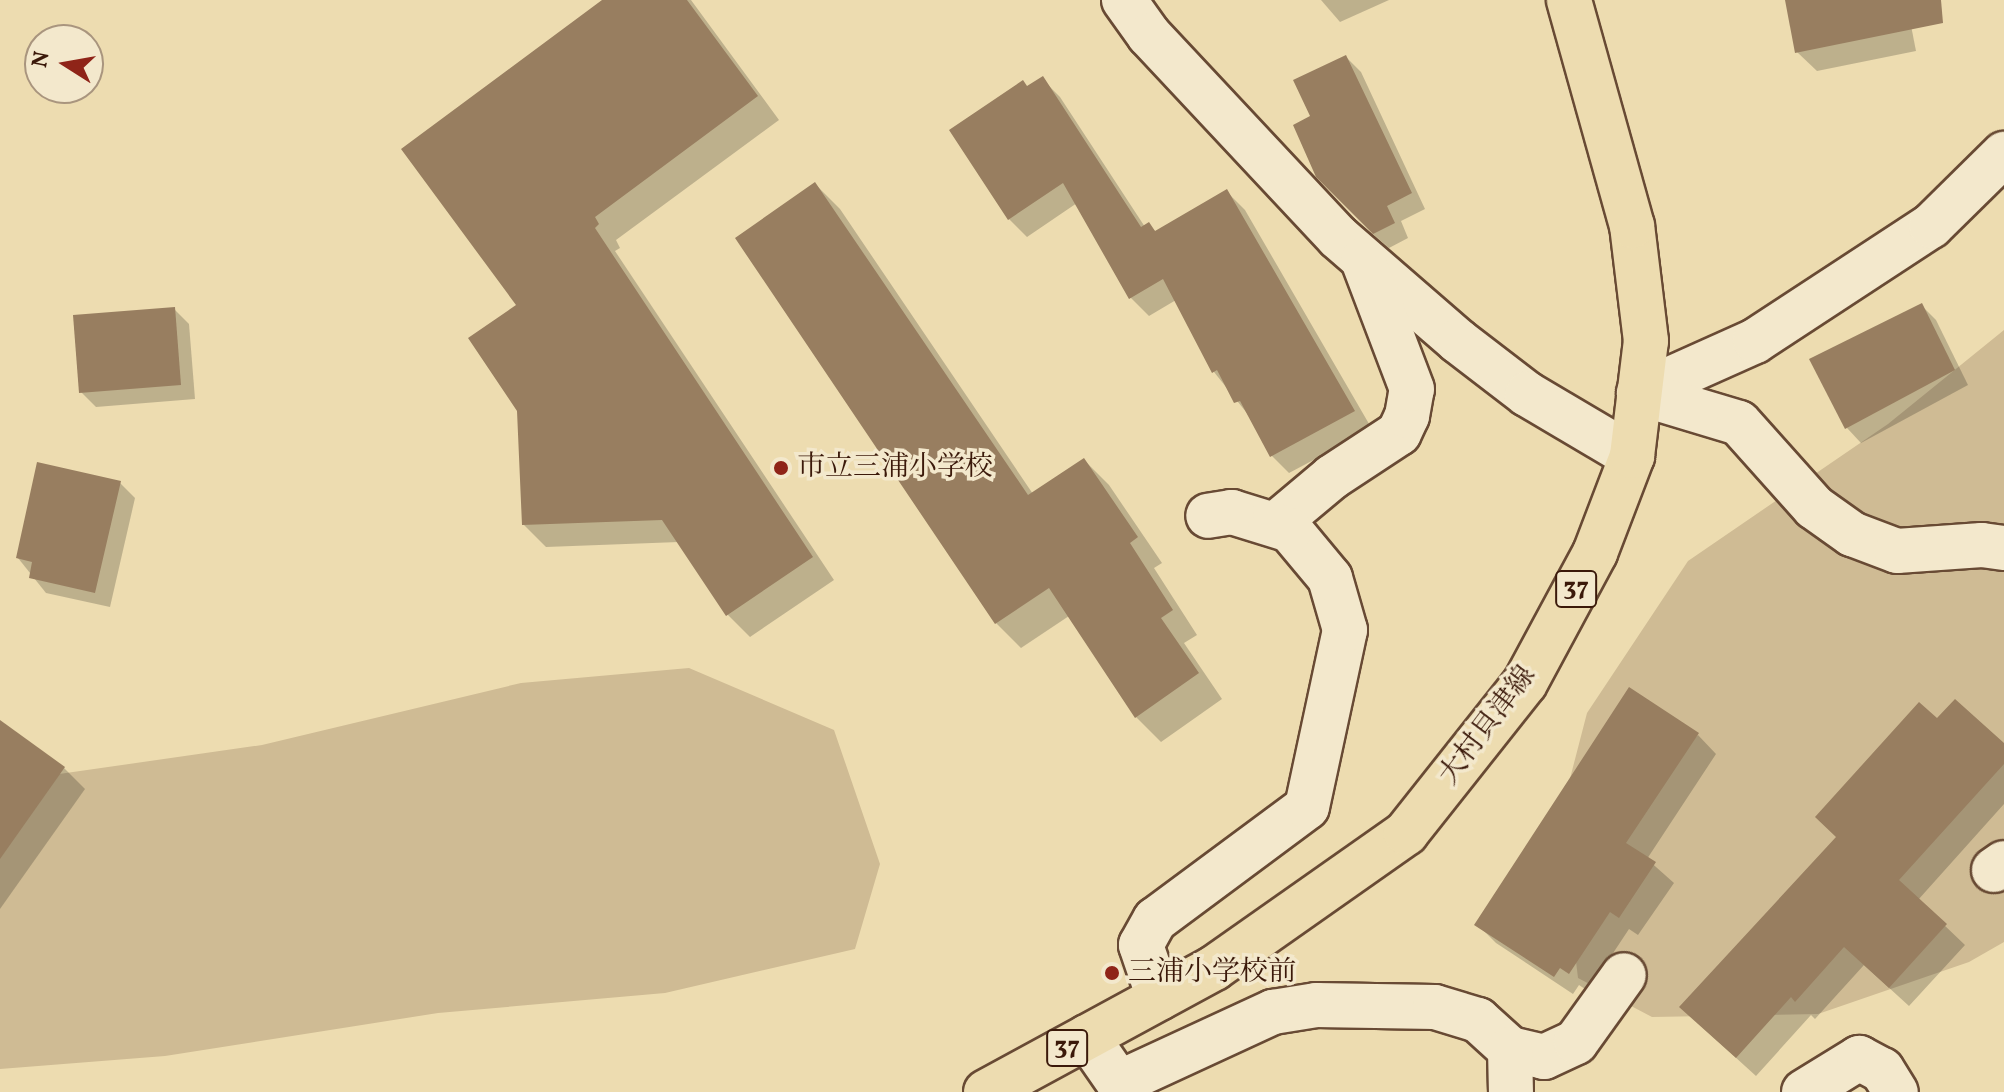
<!DOCTYPE html>
<meta charset="utf-8">
<style>
body{margin:0}
#map{position:relative;width:2004px;height:1092px;overflow:hidden;background:#eddcb0;font-family:Vollkorn,"Noto Serif JP",serif}
div>[style]{position:absolute}
[style*='--x']{left:calc(var(--x)*1px);top:calc(var(--y)*1px);width:calc(var(--w)*1px);rotate:calc(var(--a)*1deg)}
.green>*{inset:0;background:#cfbb94}
.shadow>*{inset:0;background:#0003}
.building>*{inset:0;background:#987e60}
.roads{filter:drop-shadow(2px 0 #684a34) drop-shadow(-2px 0 #684a34) drop-shadow(0 2px #684a34) drop-shadow(0 -2px #684a34)}
.minor>*{height:44px;margin:-22px;padding:0 22px;transform-origin:22px;border-radius:22px;background:#f3e8cc}
.major>*{height:44px;margin:-22px;padding:0 22px;transform-origin:22px;border-radius:22px;background:#eddcb0}
.dots>*{width:22px;height:22px;translate:-50% -50%;box-sizing:border-box;border:4px solid #f3e8cc;border-radius:50%}
span{translate:-50% -50%;white-space:nowrap;text-align:center;line-height:1.15;-webkit-text-stroke:7px #f3e8cc;paint-order:stroke}
.shield-label span{padding:2px 6px;background:#f3e8cc;border:2px solid;border-radius:6px;-webkit-text-stroke-width:0}
.shield-label{font-size:26px;color:#3b190a;font-weight:700}
.poi-label{font-size:28px;color:#3b190a}
.left{translate:0 -50%;text-align:left}
.street-label{font-size:28px;color:#3b190a}
.north{position:absolute;left:24px;top:24px;width:80px;height:80px;box-sizing:border-box;background:#f3e8cc;border:2px solid #a9957e;border-radius:50%;rotate:281deg;font-size:22px;font-weight:700;line-height:32px;text-align:center;color:#3b190a}
.north::after{content:'';display:block;margin:auto;width:28px;height:36px;background:#8f2418;clip-path:polygon(50% 0,100% 100%,50% 72%,0 100%)}
</style>
<div id="map">
<div class="green">
<i style="clip-path:polygon(2004px 330px,2004px 942px,1969px 962px,1818px 1014px,1652px 1017px,1578px 978px,1559px 821px,1587px 713px,1688px 561px,1888px 424px)"></i>
<i style="clip-path:polygon(689px 668px,834px 730px,880px 864px,855px 949px,665px 993px,438px 1013px,165px 1056px,0 1069px,0 772px,24px 779px,262px 745px,521px 683px)"></i>
</div>
<div class="shadow">
<i style="clip-path:polygon(605px 0,691px 0,779px 120px,616px 240px,620px 248px,615px 251px,834px 580px,750px 637px,728px 615px,679px 542px,546px 547px,523px 524px,519px 305px)"></i>
<i style="clip-path:polygon(1321px 0,1389px 0,1340px 22px)"></i>
<i style="clip-path:polygon(1787px 0,1906px 0,1916px 51px,1817px 71px,1797px 52px)"></i>
<i style="clip-path:polygon(1346px 57px,1361px 72px,1425px 209px,1401px 221px,1408px 238px,1389px 248px,1373px 234px,1313px 117px)"></i>
<i style="clip-path:polygon(1042px 79px,1060px 97px,1145px 227px,1149px 225px,1157px 233px,1227px 192px,1245px 210px,1372px 429px,1289px 473px,1271px 455px,1250px 417px,1214px 372px,1176px 300px,1149px 316px,1131px 298px,1077px 203px,1027px 237px,1009px 219px,1028px 88px)"></i>
<i style="clip-path:polygon(815px 184px,840px 209px,1033px 494px,1084px 460px,1109px 485px,1162px 563px,1154px 568px,1197px 635px,1184px 643px,1222px 699px,1161px 742px,1136px 717px,1069px 616px,1021px 648px,996px 623px)"></i>
<i style="clip-path:polygon(1921px 305px,1936px 320px,1968px 385px,1861px 443px,1847px 428px)"></i>
<i style="clip-path:polygon(174px 309px,189px 324px,195px 399px,96px 407px,81px 392px)"></i>
<i style="clip-path:polygon(120px 483px,135px 498px,110px 607px,46px 593px,18px 558px)"></i>
<i style="clip-path:polygon(1937px 721px,2004px 746px,2004px 804px,1918px 900px,1965px 945px,1909px 1006px,1864px 965px,1815px 1019px,1811px 1015px,1756px 1076px,1701px 1026px,1838px 838px)"></i>
<i style="clip-path:polygon(0 722px,64px 768px,85px 789px,0 909px)"></i>
<i style="clip-path:polygon(1698px 735px,1716px 754px,1647px 859px,1674px 883px,1638px 935px,1629px 929px,1588px 991px,1579px 985px,1573px 994px,1496px 943px,1477px 924px)"></i>
</div>
<div class="building">
<i style="clip-path:polygon(602px 0,687px 0,758px 96px,595px 217px,599px 224px,595px 228px,813px 557px,726px 616px,662px 520px,522px 525px,517px 411px,468px 338px,516px 305px,401px 149px)"></i>
<i style="clip-path:polygon(1785px 0,1941px 0,1943px 23px,1795px 53px)"></i>
<i style="clip-path:polygon(1346px 55px,1412px 193px,1387px 206px,1395px 223px,1373px 234px,1316px 177px,1293px 125px,1310px 116px,1293px 80px)"></i>
<i style="clip-path:polygon(1043px 76px,1141px 227px,1149px 222px,1155px 231px,1227px 189px,1355px 411px,1270px 457px,1240px 401px,1234px 403px,1217px 370px,1212px 373px,1163px 279px,1129px 299px,1063px 183px,1008px 220px,949px 130px,1023px 80px,1027px 86px)"></i>
<i style="clip-path:polygon(815px 182px,1028px 495px,1084px 458px,1138px 537px,1130px 543px,1173px 610px,1161px 618px,1199px 673px,1135px 718px,1049px 588px,995px 624px,735px 238px)"></i>
<i style="clip-path:polygon(1922px 303px,1955px 370px,1845px 429px,1809px 359px)"></i>
<i style="clip-path:polygon(175px 307px,181px 385px,79px 393px,73px 315px)"></i>
<i style="clip-path:polygon(37px 462px,121px 481px,95px 593px,29px 578px,32px 562px,16px 558px)"></i>
<i style="clip-path:polygon(1629px 687px,1699px 733px,1626px 843px,1656px 862px,1619px 918px,1610px 912px,1569px 974px,1560px 968px,1554px 977px,1474px 925px)"></i>
<i style="clip-path:polygon(1955px 699px,2004px 743px,2004px 764px,1899px 880px,1947px 924px,1889px 988px,1844px 947px,1795px 1002px,1791px 997px,1736px 1058px,1679px 1007px,1836px 837px,1815px 817px,1919px 702px,1937px 718px)"></i>
<i style="clip-path:polygon(0 720px,65px 767px,0 859px)"></i>
</div>
<div class="roads">
<div class="minor">
<i style="--x:1124;--y:0;--w:43;--a:54.5"></i>
<i style="--x:1149;--y:35;--w:277;--a:46.9"></i>
<i style="--x:1338;--y:237;--w:159;--a:40.9"></i>
<i style="--x:1458;--y:341;--w:87;--a:37.5"></i>
<i style="--x:1527;--y:394;--w:122;--a:30.6"></i>
<i style="--x:1639;--y:393;--w:127;--a:-24.1"></i>
<i style="--x:1755;--y:341;--w:210;--a:-33.2"></i>
<i style="--x:1931;--y:226;--w:103;--a:-44.6"></i>
<i style="--x:1639;--y:393;--w:104;--a:16.7"></i>
<i style="--x:1739;--y:423;--w:113;--a:48.2"></i>
<i style="--x:1814;--y:507;--w:47;--a:35.4"></i>
<i style="--x:1852;--y:534;--w:48;--a:20.7"></i>
<i style="--x:1897;--y:551;--w:85;--a:-4"></i>
<i style="--x:1982;--y:545;--w:22;--a:8"></i>
<i style="--x:1276;--y:524;--w:73;--a:-40"></i>
<i style="--x:1332;--y:477;--w:80;--a:-33.3"></i>
<i style="--x:1399;--y:433;--w:19;--a:-65"></i>
<i style="--x:1407;--y:416;--w:27;--a:-80"></i>
<i style="--x:1412;--y:389;--w:138;--a:-110.8"></i>
<i style="--x:1994;--y:870;--w:12;--a:-35"></i>
<i style="--x:1159;--y:998;--w:56;--a:-108.8"></i>
<i style="--x:1141;--y:945;--w:29;--a:-61"></i>
<i style="--x:1155;--y:920;--w:189;--a:-36.6"></i>
<i style="--x:1307;--y:807;--w:181;--a:-77.9"></i>
<i style="--x:1345;--y:630;--w:54;--a:-106.1"></i>
<i style="--x:1330;--y:578;--w:62;--a:-129.8"></i>
<i style="--x:1290;--y:530;--w:61;--a:-162.8"></i>
<i style="--x:1232;--y:512;--w:24;--a:171"></i>
<i style="--x:1087;--y:1037;--w:56;--a:55.2"></i>
<i style="--x:1119;--y:1083;--w:170;--a:-24.8"></i>
<i style="--x:1273;--y:1012;--w:44;--a:-9.2"></i>
<i style="--x:1316;--y:1005;--w:119;--a:1"></i>
<i style="--x:1435;--y:1007;--w:45;--a:16.8"></i>
<i style="--x:1478;--y:1020;--w:43;--a:42.2"></i>
<i style="--x:1510;--y:1049;--w:35;--a:13"></i>
<i style="--x:1544;--y:1057;--w:35;--a:-25"></i>
<i style="--x:1576;--y:1042;--w:82;--a:-54.4"></i>
<i style="--x:1510;--y:1049;--w:43;--a:88.7"></i>
<i style="--x:1804;--y:1092;--w:65;--a:-31.7"></i>
<i style="--x:1859;--y:1058;--w:26;--a:28"></i>
<i style="--x:1882;--y:1070;--w:26;--a:58"></i>
</div>
<div class="major">
<i style="--x:986;--y:1092;--w:260;--a:-28.5"></i>
<i style="--x:1214;--y:968;--w:235;--a:-35.1"></i>
<i style="--x:1406;--y:833;--w:191;--a:-51.6"></i>
<i style="--x:1525;--y:683;--w:148;--a:-61.7"></i>
<i style="--x:1595;--y:553;--w:104;--a:-69.1"></i>
<i style="--x:1632;--y:456;--w:116;--a:-83.1"></i>
<i style="--x:1646;--y:341;--w:116;--a:-96.9"></i>
<i style="--x:1632;--y:226;--w:235;--a:-105.6"></i>
</div>
</div>
<div class="dots">
<i style="left:781px;top:468px;background:#8f2418"></i>
<i style="left:1112px;top:973px;background:#8f2418"></i>
</div>
<div class="shield-label">
<span style="left:1576px;top:589px">37</span>
<span style="left:1067px;top:1048px">37</span>
</div>
<div class="poi-label">
<span class="left" style="left:797px;top:468px">市立三浦小学校</span>
<span class="left" style="left:1128px;top:973px">三浦小学校前</span>
</div>
<div class="street-label">
<span style="left:1488px;top:726px;rotate:-53deg">大村貝津線</span>
</div>
<div class="north">N</div>
</div>
